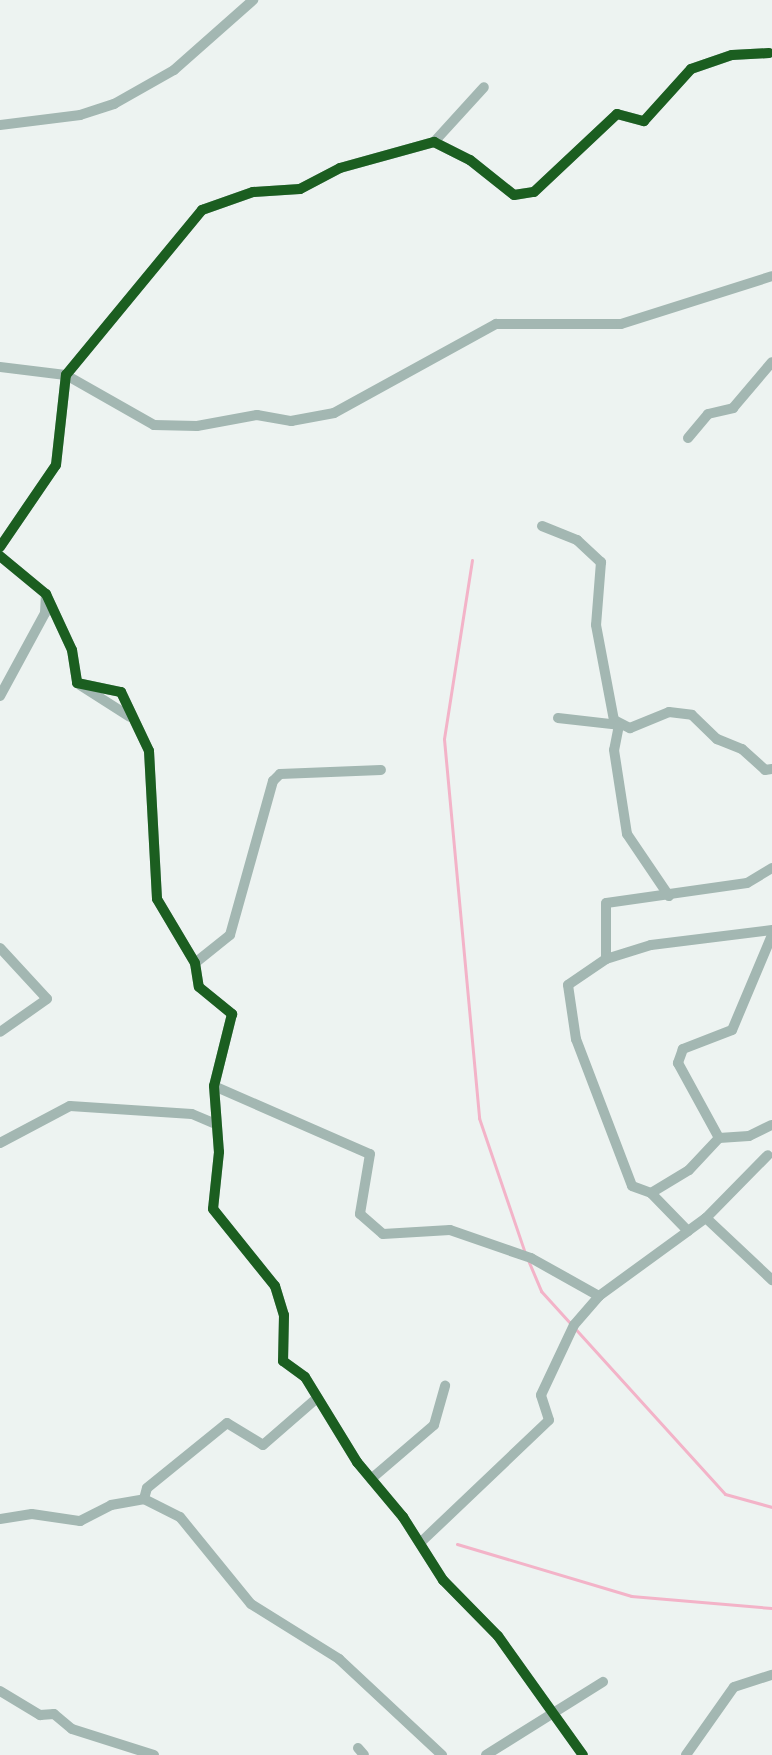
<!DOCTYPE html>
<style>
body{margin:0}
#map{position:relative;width:772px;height:1755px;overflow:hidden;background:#edf3f1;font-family:Arial,sans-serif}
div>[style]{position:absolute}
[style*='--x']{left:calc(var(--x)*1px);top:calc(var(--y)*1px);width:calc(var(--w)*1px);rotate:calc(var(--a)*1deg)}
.stream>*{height:3px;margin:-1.5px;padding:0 1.5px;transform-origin:1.5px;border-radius:1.5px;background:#f3b3c8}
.minor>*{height:10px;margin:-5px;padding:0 5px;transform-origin:5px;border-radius:5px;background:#a3b7b2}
.cycleway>*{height:10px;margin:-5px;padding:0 5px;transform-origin:5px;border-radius:5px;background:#1b5e20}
span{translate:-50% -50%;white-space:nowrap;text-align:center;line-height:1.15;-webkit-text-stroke:6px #fff;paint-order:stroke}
</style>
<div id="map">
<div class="stream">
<i style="--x:472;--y:560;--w:181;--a:98.9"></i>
<i style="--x:444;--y:739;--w:381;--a:84.7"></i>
<i style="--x:479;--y:1118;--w:143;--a:71.2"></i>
<i style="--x:528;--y:1260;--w:34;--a:67"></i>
<i style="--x:541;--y:1291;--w:274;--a:47.8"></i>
<i style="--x:725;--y:1494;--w:49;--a:15.5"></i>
<i style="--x:457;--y:1544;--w:182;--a:16.6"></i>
<i style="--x:631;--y:1596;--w:142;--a:4.9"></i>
</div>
<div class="minor">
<i style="--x:0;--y:125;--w:81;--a:-7.1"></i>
<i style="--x:80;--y:115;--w:36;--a:-18"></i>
<i style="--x:114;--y:104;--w:69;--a:-29.5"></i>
<i style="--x:174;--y:70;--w:106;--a:-41.5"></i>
<i style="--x:434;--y:142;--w:74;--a:-47.7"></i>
<i style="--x:0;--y:367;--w:66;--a:6.9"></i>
<i style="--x:66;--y:375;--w:101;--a:29.6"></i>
<i style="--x:154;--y:425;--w:43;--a:1.3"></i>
<i style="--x:197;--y:426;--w:61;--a:-10.4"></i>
<i style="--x:257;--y:415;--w:35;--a:10"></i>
<i style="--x:291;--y:421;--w:44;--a:-10.5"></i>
<i style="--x:334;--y:413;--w:185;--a:-28.8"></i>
<i style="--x:496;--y:324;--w:125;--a:0"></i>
<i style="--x:621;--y:324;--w:158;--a:-17.6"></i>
<i style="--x:688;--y:438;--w:31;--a:-50"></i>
<i style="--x:708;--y:414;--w:26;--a:-13"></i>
<i style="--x:733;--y:408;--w:60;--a:-49.7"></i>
<i style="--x:542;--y:526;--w:38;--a:22"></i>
<i style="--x:577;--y:540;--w:33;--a:43"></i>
<i style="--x:601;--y:562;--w:63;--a:94.5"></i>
<i style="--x:596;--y:625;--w:97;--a:79.3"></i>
<i style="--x:614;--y:720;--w:18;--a:27"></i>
<i style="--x:630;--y:728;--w:42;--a:-22.3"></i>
<i style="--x:669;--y:712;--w:23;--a:7"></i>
<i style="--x:692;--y:715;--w:35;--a:44"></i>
<i style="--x:717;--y:739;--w:27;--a:22"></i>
<i style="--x:742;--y:749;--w:31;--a:42"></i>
<i style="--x:765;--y:770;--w:7;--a:-8"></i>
<i style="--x:0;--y:547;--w:99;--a:-55.7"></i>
<i style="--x:56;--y:465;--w:91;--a:-83.7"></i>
<i style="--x:66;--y:375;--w:214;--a:-50.5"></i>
<i style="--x:202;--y:210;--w:54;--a:-19.4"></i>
<i style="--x:253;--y:192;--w:47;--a:-3.7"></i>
<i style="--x:300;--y:189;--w:45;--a:-27.7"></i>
<i style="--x:340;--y:168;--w:98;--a:-15.5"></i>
<i style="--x:434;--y:142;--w:40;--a:26.6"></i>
<i style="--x:470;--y:160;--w:56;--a:38.5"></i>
<i style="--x:514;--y:195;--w:20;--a:-9"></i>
<i style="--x:534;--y:192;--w:114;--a:-43.2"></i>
<i style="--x:617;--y:114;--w:28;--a:15"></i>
<i style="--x:644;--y:121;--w:70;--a:-47.9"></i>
<i style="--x:691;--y:69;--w:43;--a:-18.9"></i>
<i style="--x:732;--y:55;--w:37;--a:-3"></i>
<i style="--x:0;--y:556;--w:60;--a:39.6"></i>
<i style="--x:46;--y:594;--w:62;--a:65.1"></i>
<i style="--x:72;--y:650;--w:33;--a:81"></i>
<i style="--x:77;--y:683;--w:45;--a:11.6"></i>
<i style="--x:121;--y:692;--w:65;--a:64.6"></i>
<i style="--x:149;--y:751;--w:148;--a:86.9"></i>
<i style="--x:157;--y:899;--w:74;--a:59.3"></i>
<i style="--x:195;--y:963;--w:24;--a:81"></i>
<i style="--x:199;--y:987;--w:43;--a:39.3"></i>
<i style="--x:232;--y:1014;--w:74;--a:104"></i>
<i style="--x:214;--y:1086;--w:66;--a:85.7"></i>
<i style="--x:219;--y:1152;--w:57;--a:96"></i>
<i style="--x:213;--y:1209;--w:99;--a:51.2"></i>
<i style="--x:275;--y:1286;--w:30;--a:73"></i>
<i style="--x:284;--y:1315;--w:46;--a:91.2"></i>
<i style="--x:283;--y:1361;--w:27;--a:36"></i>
<i style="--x:305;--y:1377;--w:100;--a:58.5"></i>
<i style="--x:357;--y:1462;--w:72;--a:50.1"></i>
<i style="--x:403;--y:1517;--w:75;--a:57.6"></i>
<i style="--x:443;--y:1580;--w:78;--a:45.5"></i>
<i style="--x:498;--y:1636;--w:146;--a:54.5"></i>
<i style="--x:80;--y:685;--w:59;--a:32.6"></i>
<i style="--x:0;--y:696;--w:94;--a:-61.5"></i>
<i style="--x:45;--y:613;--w:19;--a:-87"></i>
<i style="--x:558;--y:718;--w:61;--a:6.5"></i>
<i style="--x:619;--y:725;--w:25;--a:101"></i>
<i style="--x:614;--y:750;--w:85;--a:81.2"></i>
<i style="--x:627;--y:834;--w:75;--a:55.9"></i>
<i style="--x:772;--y:868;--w:29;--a:149"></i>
<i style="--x:747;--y:883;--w:142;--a:171.9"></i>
<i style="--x:606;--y:903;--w:56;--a:90"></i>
<i style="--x:606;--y:959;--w:46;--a:145.6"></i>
<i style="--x:568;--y:985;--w:55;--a:81.6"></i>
<i style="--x:576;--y:1039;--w:157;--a:69.1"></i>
<i style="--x:632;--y:1186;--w:20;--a:20"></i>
<i style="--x:651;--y:1193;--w:53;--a:45.8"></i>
<i style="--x:688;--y:1231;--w:22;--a:-36"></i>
<i style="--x:706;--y:1218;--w:91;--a:43.2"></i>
<i style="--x:772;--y:935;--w:103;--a:112.8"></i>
<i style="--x:732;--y:1030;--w:53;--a:158.8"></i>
<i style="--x:683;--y:1049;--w:15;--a:110"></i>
<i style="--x:678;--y:1063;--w:85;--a:61.3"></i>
<i style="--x:719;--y:1138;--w:30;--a:-4"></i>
<i style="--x:749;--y:1136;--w:25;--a:-26"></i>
<i style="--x:0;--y:948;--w:69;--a:47.3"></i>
<i style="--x:47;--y:999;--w:57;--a:144.9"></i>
<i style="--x:606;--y:959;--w:47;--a:-17.3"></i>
<i style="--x:651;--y:945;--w:122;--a:-7.1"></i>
<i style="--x:195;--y:963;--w:45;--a:-38.7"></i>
<i style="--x:230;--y:935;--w:160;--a:-74.4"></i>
<i style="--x:273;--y:781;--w:10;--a:-45"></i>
<i style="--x:280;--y:774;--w:101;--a:-2.3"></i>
<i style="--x:214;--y:1086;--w:170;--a:23.6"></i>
<i style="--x:370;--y:1154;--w:61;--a:99.5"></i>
<i style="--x:360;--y:1214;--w:30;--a:41"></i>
<i style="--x:383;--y:1234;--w:67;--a:-3.4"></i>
<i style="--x:450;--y:1230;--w:86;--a:19.1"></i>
<i style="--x:531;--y:1258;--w:78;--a:29.2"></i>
<i style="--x:0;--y:1143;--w:79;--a:-27.9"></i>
<i style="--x:70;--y:1106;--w:122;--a:3.8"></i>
<i style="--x:192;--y:1114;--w:26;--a:23"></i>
<i style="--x:651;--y:1193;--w:44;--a:-31.2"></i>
<i style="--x:689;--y:1170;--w:44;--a:-46.8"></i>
<i style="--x:706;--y:1218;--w:88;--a:-45.5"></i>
<i style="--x:371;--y:1479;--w:83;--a:-40.6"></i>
<i style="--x:434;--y:1425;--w:41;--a:-74.2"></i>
<i style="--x:144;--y:1499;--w:11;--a:-75"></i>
<i style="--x:147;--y:1488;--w:103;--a:-39.1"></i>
<i style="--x:227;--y:1423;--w:42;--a:31.4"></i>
<i style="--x:263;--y:1445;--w:72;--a:-41"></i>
<i style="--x:0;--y:1519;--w:32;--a:-9"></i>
<i style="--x:32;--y:1514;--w:49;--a:8.3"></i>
<i style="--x:80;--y:1521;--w:35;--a:-27"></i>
<i style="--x:111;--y:1505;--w:34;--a:-10"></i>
<i style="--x:144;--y:1499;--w:40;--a:26.6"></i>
<i style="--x:180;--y:1517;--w:112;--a:50.8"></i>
<i style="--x:251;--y:1604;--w:104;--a:32"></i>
<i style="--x:339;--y:1659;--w:141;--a:43"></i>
<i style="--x:420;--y:1543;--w:178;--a:-43.6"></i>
<i style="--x:549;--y:1420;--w:26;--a:-108"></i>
<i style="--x:541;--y:1395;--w:77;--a:-64.8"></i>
<i style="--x:574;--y:1325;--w:38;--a:-49"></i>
<i style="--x:599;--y:1296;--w:110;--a:-36.1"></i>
<i style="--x:0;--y:1691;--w:47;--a:31"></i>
<i style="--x:40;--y:1715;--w:14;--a:-4"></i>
<i style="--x:54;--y:1714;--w:23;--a:40"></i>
<i style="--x:72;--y:1729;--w:86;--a:17.6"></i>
<i style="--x:358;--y:1748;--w:9;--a:49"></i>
<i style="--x:486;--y:1755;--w:138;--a:-32"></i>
<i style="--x:686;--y:1755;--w:83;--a:-54.8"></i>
<i style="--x:734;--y:1687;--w:40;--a:-18"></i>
</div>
<div class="cycleway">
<i style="--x:0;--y:547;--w:99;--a:-55.7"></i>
<i style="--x:56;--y:465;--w:91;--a:-83.7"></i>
<i style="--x:66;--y:375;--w:214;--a:-50.5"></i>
<i style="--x:202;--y:210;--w:54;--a:-19.4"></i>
<i style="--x:253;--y:192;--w:47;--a:-3.7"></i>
<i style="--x:300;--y:189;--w:45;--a:-27.7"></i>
<i style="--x:340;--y:168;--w:98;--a:-15.5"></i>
<i style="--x:434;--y:142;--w:40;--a:26.6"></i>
<i style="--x:470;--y:160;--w:56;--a:38.5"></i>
<i style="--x:514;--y:195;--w:20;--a:-9"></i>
<i style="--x:534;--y:192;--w:114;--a:-43.2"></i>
<i style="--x:617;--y:114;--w:28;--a:15"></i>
<i style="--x:644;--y:121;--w:70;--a:-47.9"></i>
<i style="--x:691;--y:69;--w:43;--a:-18.9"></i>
<i style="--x:732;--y:55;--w:37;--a:-3"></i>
<i style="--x:0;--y:556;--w:60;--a:39.6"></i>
<i style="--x:46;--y:594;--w:62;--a:65.1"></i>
<i style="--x:72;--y:650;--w:33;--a:81"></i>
<i style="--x:77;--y:683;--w:45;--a:11.6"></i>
<i style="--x:121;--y:692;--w:65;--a:64.6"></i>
<i style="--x:149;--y:751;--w:148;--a:86.9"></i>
<i style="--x:157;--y:899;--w:74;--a:59.3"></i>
<i style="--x:195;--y:963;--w:24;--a:81"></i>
<i style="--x:199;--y:987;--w:43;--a:39.3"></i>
<i style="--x:232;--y:1014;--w:74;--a:104"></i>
<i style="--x:214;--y:1086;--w:66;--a:85.7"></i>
<i style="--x:219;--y:1152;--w:57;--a:96"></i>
<i style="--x:213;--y:1209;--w:99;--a:51.2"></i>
<i style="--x:275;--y:1286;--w:30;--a:73"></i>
<i style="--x:284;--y:1315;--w:46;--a:91.2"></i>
<i style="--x:283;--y:1361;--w:27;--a:36"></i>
<i style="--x:305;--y:1377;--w:100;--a:58.5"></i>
<i style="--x:357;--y:1462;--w:72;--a:50.1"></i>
<i style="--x:403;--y:1517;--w:75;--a:57.6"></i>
<i style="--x:443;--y:1580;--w:78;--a:45.5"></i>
<i style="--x:498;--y:1636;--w:146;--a:54.5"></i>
</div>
</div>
